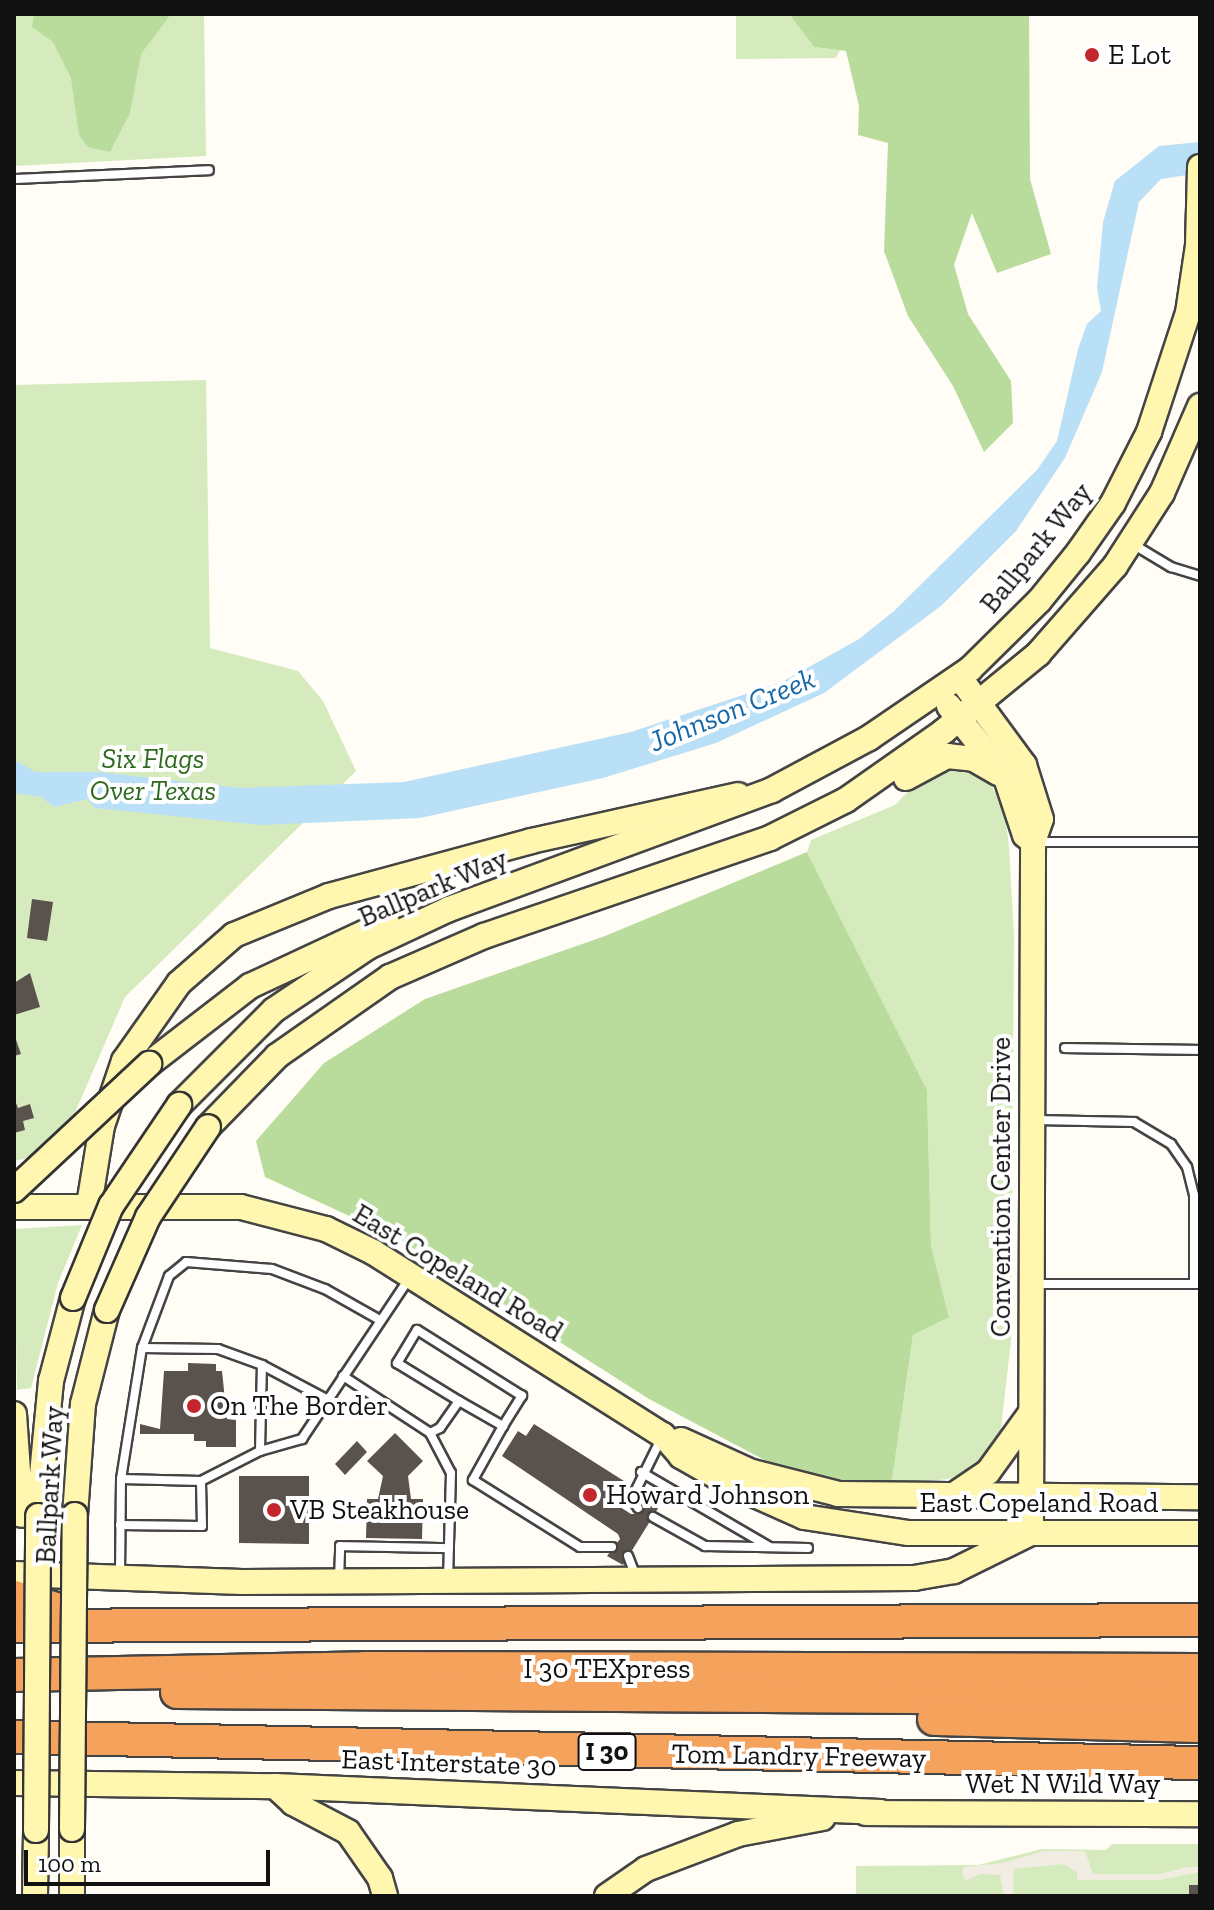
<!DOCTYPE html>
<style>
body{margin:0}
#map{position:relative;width:1214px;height:1910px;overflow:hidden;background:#fffdf5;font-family:"Zilla Slab",serif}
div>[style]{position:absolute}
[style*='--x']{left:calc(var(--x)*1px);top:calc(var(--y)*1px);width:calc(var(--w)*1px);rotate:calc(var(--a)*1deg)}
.green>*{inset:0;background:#d5ebbd}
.forest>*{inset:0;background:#b9dc9c}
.plaza>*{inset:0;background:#f1ede2}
.water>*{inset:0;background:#b9e0f7}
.building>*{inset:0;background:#5a524d}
.roads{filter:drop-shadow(2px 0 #444) drop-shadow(-2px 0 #444) drop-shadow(0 2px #444) drop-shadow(0 -2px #444)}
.lane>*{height:8px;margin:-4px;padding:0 4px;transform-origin:4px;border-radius:4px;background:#fff}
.secondary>*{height:24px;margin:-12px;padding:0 12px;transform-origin:12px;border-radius:12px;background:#fff6b0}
.highway>*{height:32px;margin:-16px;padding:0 16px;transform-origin:16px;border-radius:16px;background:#f5a25d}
.bridges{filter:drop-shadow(2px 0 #333) drop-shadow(-2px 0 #333) drop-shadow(0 2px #333) drop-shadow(0 -2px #333)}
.secondary-bridge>*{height:24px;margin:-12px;padding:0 12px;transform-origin:12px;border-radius:12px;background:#fff6b0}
.dots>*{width:22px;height:22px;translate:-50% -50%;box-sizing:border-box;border:4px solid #fff;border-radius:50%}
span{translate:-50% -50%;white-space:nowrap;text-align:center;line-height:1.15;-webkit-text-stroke:8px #fff;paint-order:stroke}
.shield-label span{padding:2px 6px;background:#fff;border:2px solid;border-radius:6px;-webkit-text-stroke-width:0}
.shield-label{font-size:26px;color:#111;font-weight:700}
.poi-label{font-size:28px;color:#111}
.left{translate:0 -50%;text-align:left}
.street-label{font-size:28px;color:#111}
.park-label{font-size:28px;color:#2f6b1f;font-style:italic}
.water-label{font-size:30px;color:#1768a6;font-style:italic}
.frame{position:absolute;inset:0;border:16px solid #111;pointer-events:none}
.scale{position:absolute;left:24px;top:1850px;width:246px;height:36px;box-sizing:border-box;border:4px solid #111;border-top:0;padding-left:10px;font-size:24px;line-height:28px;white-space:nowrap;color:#111;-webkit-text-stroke:6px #fff;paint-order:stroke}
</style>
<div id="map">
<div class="green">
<i style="clip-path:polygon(15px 14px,204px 14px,206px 156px,14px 166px)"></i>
<i style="clip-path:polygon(736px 14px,789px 14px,814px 47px,840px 50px,836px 58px,736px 59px)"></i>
<i style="clip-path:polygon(206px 380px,210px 648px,298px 671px,323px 701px,356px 771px,125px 997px,58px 1152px,14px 1161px,14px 385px)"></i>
<i style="clip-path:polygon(952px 767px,966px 768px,991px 784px,1005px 815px,1009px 847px,1014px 936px,1011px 1341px,999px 1445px,967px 1476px,891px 1487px,913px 1335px,949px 1316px,931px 1245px,927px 1090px,807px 852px,811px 840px,895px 805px,918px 781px)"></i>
<i style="clip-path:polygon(82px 1225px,58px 1283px,31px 1388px,17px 1390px,14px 1229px)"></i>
<i style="clip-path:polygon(1112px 1844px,1200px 1844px,1200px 1896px,856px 1896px,856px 1866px,978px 1865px,1042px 1849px,1106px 1850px)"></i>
</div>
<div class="forest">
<i style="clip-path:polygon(34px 14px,171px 14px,141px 54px,130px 113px,110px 152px,88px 147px,79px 135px,71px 78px,53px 42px,32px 27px)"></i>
<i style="clip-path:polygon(789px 14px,1029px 14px,1030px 179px,1051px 254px,997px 273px,972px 213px,954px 265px,968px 314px,1011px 381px,1013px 423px,984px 452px,953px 386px,908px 316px,884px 251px,888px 143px,858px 135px,859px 106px,846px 51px,814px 47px)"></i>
<i style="clip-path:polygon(807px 852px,927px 1090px,931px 1245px,949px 1317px,913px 1335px,891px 1487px,787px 1472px,649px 1399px,397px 1238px,265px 1177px,256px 1141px,324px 1063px,425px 999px,605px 936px)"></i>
</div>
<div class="plaza">
<i style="clip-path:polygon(1043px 1851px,1085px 1851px,1093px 1874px,1159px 1874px,1188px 1867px,1200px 1867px,1200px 1872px,1159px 1880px,1077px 1880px,1077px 1872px,1064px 1864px,1014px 1869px,1013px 1896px,1004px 1896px,1000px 1875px,980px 1874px,966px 1881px,962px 1874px,964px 1867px,1002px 1863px)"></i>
</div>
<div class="water">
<i style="clip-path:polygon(1200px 142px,1200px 173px,1161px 179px,1139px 202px,1102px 372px,1065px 458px,1016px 531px,941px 606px,824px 693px,716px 743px,603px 778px,420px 818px,261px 825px,95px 808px,87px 799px,54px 807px,41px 797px,14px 793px,14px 760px,36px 772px,100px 772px,239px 788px,404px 782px,631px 732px,782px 682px,859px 639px,894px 611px,1037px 470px,1057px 441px,1078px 349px,1087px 324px,1101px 311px,1097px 288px,1103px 222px,1115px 181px,1159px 146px)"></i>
</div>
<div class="building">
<i style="clip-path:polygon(32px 899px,53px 902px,47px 941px,27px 938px)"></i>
<i style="clip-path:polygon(30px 973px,40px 1007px,14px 1015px,14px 983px)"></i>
<i style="clip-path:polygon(14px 1034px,21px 1054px,14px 1056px)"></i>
<i style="clip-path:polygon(14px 1098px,18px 1108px,30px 1104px,34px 1118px,23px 1121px,25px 1130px,14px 1133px)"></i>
<i style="clip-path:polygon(188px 1363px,216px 1364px,216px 1371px,222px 1371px,227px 1419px,236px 1420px,236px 1447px,206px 1447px,206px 1441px,194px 1441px,194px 1434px,140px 1434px,140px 1424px,160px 1429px,164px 1371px,188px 1371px)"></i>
<i style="clip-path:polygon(534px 1424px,624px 1481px,617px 1505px,631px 1514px,636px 1514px,646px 1495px,660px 1505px,623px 1565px,607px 1556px,620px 1539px,618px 1534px,502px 1456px,518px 1431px,526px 1436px)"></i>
<i style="clip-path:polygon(395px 1433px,423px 1461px,408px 1476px,411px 1499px,423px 1499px,422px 1539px,366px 1538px,367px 1499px,378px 1499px,383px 1476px,367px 1461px)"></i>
<i style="clip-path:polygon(357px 1441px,367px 1452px,345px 1475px,335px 1464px)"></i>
<i style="clip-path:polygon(239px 1476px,309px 1476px,309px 1544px,239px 1543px)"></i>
<i style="clip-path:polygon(1189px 1885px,1200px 1885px,1200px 1896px,1189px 1896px)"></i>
</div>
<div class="roads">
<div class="lane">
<i style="--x:14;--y:179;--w:195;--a:-2.6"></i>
<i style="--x:1131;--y:543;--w:47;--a:31"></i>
<i style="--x:1171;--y:567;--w:30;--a:17"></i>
<i style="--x:1037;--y:842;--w:163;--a:0"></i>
<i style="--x:1065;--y:1048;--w:135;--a:0.8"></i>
<i style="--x:1036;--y:1120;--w:98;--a:1.2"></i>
<i style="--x:1134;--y:1122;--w:43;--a:30.7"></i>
<i style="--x:1171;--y:1144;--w:28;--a:55"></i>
<i style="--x:1187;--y:1167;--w:29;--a:76"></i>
<i style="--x:1194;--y:1195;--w:89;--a:90"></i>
<i style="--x:1033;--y:1284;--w:167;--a:0"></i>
<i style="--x:142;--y:1348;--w:77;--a:-69.4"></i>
<i style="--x:169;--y:1276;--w:22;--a:-39"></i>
<i style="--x:186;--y:1262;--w:86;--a:4.7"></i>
<i style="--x:272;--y:1269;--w:57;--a:20.7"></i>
<i style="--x:325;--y:1289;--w:63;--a:29.4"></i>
<i style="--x:343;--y:1376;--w:104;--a:33.2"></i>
<i style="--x:430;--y:1433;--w:45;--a:62.3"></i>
<i style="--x:451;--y:1473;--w:107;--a:91.6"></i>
<i style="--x:503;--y:1426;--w:62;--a:119.1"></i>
<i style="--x:473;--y:1480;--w:126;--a:32.1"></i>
<i style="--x:580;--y:1547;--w:32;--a:0"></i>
<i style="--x:430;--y:1433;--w:11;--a:-27"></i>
<i style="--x:440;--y:1428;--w:33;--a:-55"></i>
<i style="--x:459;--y:1401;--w:51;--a:29.6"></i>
<i style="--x:503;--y:1426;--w:36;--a:-58"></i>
<i style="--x:522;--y:1396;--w:124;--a:-147.8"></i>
<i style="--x:417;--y:1330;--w:39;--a:121"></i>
<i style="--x:397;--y:1363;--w:73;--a:31.5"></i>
<i style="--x:260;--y:1451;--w:86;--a:-88.7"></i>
<i style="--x:262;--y:1365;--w:75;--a:27.9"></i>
<i style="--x:641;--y:1472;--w:147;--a:30.2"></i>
<i style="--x:121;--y:1479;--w:133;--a:-80.9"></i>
<i style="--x:142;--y:1348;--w:76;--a:0.8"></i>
<i style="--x:218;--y:1349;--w:47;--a:20"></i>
<i style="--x:638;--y:1508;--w:12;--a:-121"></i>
<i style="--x:632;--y:1498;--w:66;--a:-63.8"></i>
<i style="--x:653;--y:1517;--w:60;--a:29.1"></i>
<i style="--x:705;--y:1546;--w:103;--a:1.1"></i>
<i style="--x:120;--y:1525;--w:82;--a:0.7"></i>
<i style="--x:202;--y:1526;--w:45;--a:-91.3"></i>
<i style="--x:628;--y:1556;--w:22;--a:69"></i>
<i style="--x:120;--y:1575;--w:96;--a:-89.4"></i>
<i style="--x:121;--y:1479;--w:80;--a:1.4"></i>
<i style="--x:201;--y:1481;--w:66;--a:-27"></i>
<i style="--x:260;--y:1451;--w:44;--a:-15.9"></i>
<i style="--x:302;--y:1439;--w:195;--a:-56.3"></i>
<i style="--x:339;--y:1580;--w:34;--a:-88"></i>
<i style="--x:340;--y:1546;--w:109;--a:1.1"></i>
</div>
<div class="secondary">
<i style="--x:949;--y:706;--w:92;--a:51.6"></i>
<i style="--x:1006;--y:778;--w:60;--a:71.6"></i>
<i style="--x:1025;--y:835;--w:11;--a:41"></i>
<i style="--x:906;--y:778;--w:47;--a:-28.2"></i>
<i style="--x:947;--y:756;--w:27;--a:6"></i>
<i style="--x:974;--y:759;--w:28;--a:30"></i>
<i style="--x:149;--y:1064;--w:128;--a:-37.7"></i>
<i style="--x:250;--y:986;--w:151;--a:-25"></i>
<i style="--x:179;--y:1105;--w:134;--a:-45"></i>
<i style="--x:274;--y:1010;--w:113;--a:-33.8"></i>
<i style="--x:368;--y:947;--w:89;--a:-25.1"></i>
<i style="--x:449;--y:909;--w:344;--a:-20.2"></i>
<i style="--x:772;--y:790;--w:110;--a:-28.2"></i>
<i style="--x:869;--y:738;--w:122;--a:-34.3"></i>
<i style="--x:970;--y:669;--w:97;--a:-44.6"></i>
<i style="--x:1039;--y:601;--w:62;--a:-50.9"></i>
<i style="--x:1078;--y:553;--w:61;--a:-55"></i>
<i style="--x:1113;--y:503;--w:80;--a:-63.1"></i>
<i style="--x:1149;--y:432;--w:125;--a:-71.9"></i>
<i style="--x:1188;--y:313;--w:69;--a:-81.6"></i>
<i style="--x:1198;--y:245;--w:78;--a:-88.5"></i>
<i style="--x:208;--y:1127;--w:99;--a:-45.8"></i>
<i style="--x:277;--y:1056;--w:138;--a:-35"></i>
<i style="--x:390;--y:977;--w:103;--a:-23.6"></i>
<i style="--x:484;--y:936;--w:302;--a:-18.9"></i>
<i style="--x:770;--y:838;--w:85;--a:-26.6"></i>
<i style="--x:846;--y:800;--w:120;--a:-35.1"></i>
<i style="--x:944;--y:731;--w:122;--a:-39.3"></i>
<i style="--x:1038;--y:654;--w:117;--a:-48.8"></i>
<i style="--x:1115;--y:566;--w:87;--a:-57.2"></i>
<i style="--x:1162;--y:493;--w:95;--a:-66.4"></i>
<i style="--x:89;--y:1205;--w:80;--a:-80.7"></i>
<i style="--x:102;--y:1126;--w:69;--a:-71.3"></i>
<i style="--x:124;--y:1061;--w:95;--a:-54.8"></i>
<i style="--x:179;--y:983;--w:73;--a:-41.1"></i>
<i style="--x:234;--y:935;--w:103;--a:-22.3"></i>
<i style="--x:329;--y:896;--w:209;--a:-15.2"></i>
<i style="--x:531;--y:841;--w:212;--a:-12.5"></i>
<i style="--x:14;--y:1207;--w:227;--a:0"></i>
<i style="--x:241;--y:1207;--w:88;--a:14.5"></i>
<i style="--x:326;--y:1229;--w:52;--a:26.1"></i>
<i style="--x:373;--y:1252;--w:343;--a:32.3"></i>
<i style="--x:663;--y:1435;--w:28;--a:49"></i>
<i style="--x:681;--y:1456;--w:54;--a:29.9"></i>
<i style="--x:728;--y:1483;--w:83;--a:24.1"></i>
<i style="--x:804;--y:1517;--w:106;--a:8.7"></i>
<i style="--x:909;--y:1533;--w:291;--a:0"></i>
<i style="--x:14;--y:1414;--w:101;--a:86"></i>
<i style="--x:681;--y:1440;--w:78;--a:24.3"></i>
<i style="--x:752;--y:1472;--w:89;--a:14.3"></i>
<i style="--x:838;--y:1494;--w:362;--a:0.5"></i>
<i style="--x:954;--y:1495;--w:41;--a:-34.1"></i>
<i style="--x:988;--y:1472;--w:72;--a:-54.1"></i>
<i style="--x:75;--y:1515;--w:111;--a:-85.9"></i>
<i style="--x:83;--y:1404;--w:97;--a:-75.7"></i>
<i style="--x:38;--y:1516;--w:136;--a:-84.5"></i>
<i style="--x:51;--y:1381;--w:86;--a:-75.2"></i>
<i style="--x:14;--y:1574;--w:228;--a:2"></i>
<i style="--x:242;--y:1582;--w:672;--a:-0.34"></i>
<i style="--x:914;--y:1578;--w:41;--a:-9.9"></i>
<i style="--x:954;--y:1571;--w:86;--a:-26.3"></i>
<i style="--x:1031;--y:1533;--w:691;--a:-89.83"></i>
<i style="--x:1033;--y:842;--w:24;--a:-71"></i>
<i style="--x:1041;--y:819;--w:57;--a:-107.5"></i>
<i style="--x:1024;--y:765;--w:108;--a:-126.3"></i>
<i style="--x:14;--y:1783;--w:261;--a:0.7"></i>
<i style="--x:275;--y:1786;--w:606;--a:2.46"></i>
<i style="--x:275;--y:1786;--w:25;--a:43"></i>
<i style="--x:293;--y:1803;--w:62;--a:27.8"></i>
<i style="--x:348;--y:1832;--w:56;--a:55.2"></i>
<i style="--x:380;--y:1878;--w:19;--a:74"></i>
<i style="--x:866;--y:1813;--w:334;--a:0.2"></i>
<i style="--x:35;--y:1896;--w:66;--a:-89.1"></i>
<i style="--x:72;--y:1896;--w:67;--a:-90"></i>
<i style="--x:607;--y:1896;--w:47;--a:-34.7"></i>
<i style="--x:646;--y:1869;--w:98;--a:-20.8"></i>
<i style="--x:738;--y:1834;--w:86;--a:-10.8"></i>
</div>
<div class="highway">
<i style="--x:14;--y:1597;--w:55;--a:15.8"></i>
<i style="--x:14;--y:1626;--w:1186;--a:-0.29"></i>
<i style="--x:14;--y:1675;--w:351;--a:-1.1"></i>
<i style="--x:365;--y:1668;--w:835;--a:0.14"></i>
<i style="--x:177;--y:1692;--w:1023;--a:0.39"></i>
<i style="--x:934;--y:1719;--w:266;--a:1.5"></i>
<i style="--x:14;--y:1737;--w:1186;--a:1.26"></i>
</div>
</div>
<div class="bridges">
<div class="secondary-bridge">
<i style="--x:14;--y:1190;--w:185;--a:-43"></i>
<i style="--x:73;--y:1298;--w:100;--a:-67.6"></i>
<i style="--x:111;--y:1206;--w:122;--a:-56"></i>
<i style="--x:107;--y:1310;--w:102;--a:-66.2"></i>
<i style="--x:148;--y:1217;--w:108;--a:-56.3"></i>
<i style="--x:72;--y:1829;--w:314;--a:-89.5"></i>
<i style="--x:36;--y:1830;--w:314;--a:-89.6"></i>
</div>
</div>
<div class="dots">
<i style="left:1092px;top:55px;background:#c4262e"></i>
<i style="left:194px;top:1406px;background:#c4262e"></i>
<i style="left:590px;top:1495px;background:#c4262e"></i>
<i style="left:274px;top:1510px;background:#c4262e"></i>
</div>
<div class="shield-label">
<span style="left:607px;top:1752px">I 30</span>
</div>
<div class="poi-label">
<span class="left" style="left:1108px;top:55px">E Lot</span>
<span class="left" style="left:210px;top:1406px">On The Border</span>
<span class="left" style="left:606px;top:1495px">Howard Johnson</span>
<span class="left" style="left:290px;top:1510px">VB Steakhouse</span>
</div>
<div class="street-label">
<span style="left:1036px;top:548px;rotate:-51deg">Ballpark Way</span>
<span style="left:433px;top:888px;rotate:-23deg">Ballpark Way</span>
<span style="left:1001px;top:1187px;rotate:-90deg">Convention Center Drive</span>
<span style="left:458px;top:1273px;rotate:31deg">East Copeland Road</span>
<span style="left:50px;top:1485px;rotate:-87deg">Ballpark Way</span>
<span style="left:1039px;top:1503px">East Copeland Road</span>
<span style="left:607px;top:1669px">I 30 TEXpress</span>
<span style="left:799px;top:1756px;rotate:1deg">Tom Landry Freeway</span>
<span style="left:449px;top:1763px;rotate:2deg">East Interstate 30</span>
<span style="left:1063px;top:1784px">Wet N Wild Way</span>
</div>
<div class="park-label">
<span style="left:153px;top:775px">Six Flags<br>Over Texas</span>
</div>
<div class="water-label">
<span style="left:732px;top:710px;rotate:-22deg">Johnson Creek</span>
</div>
<div class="frame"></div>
<div class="scale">100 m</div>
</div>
